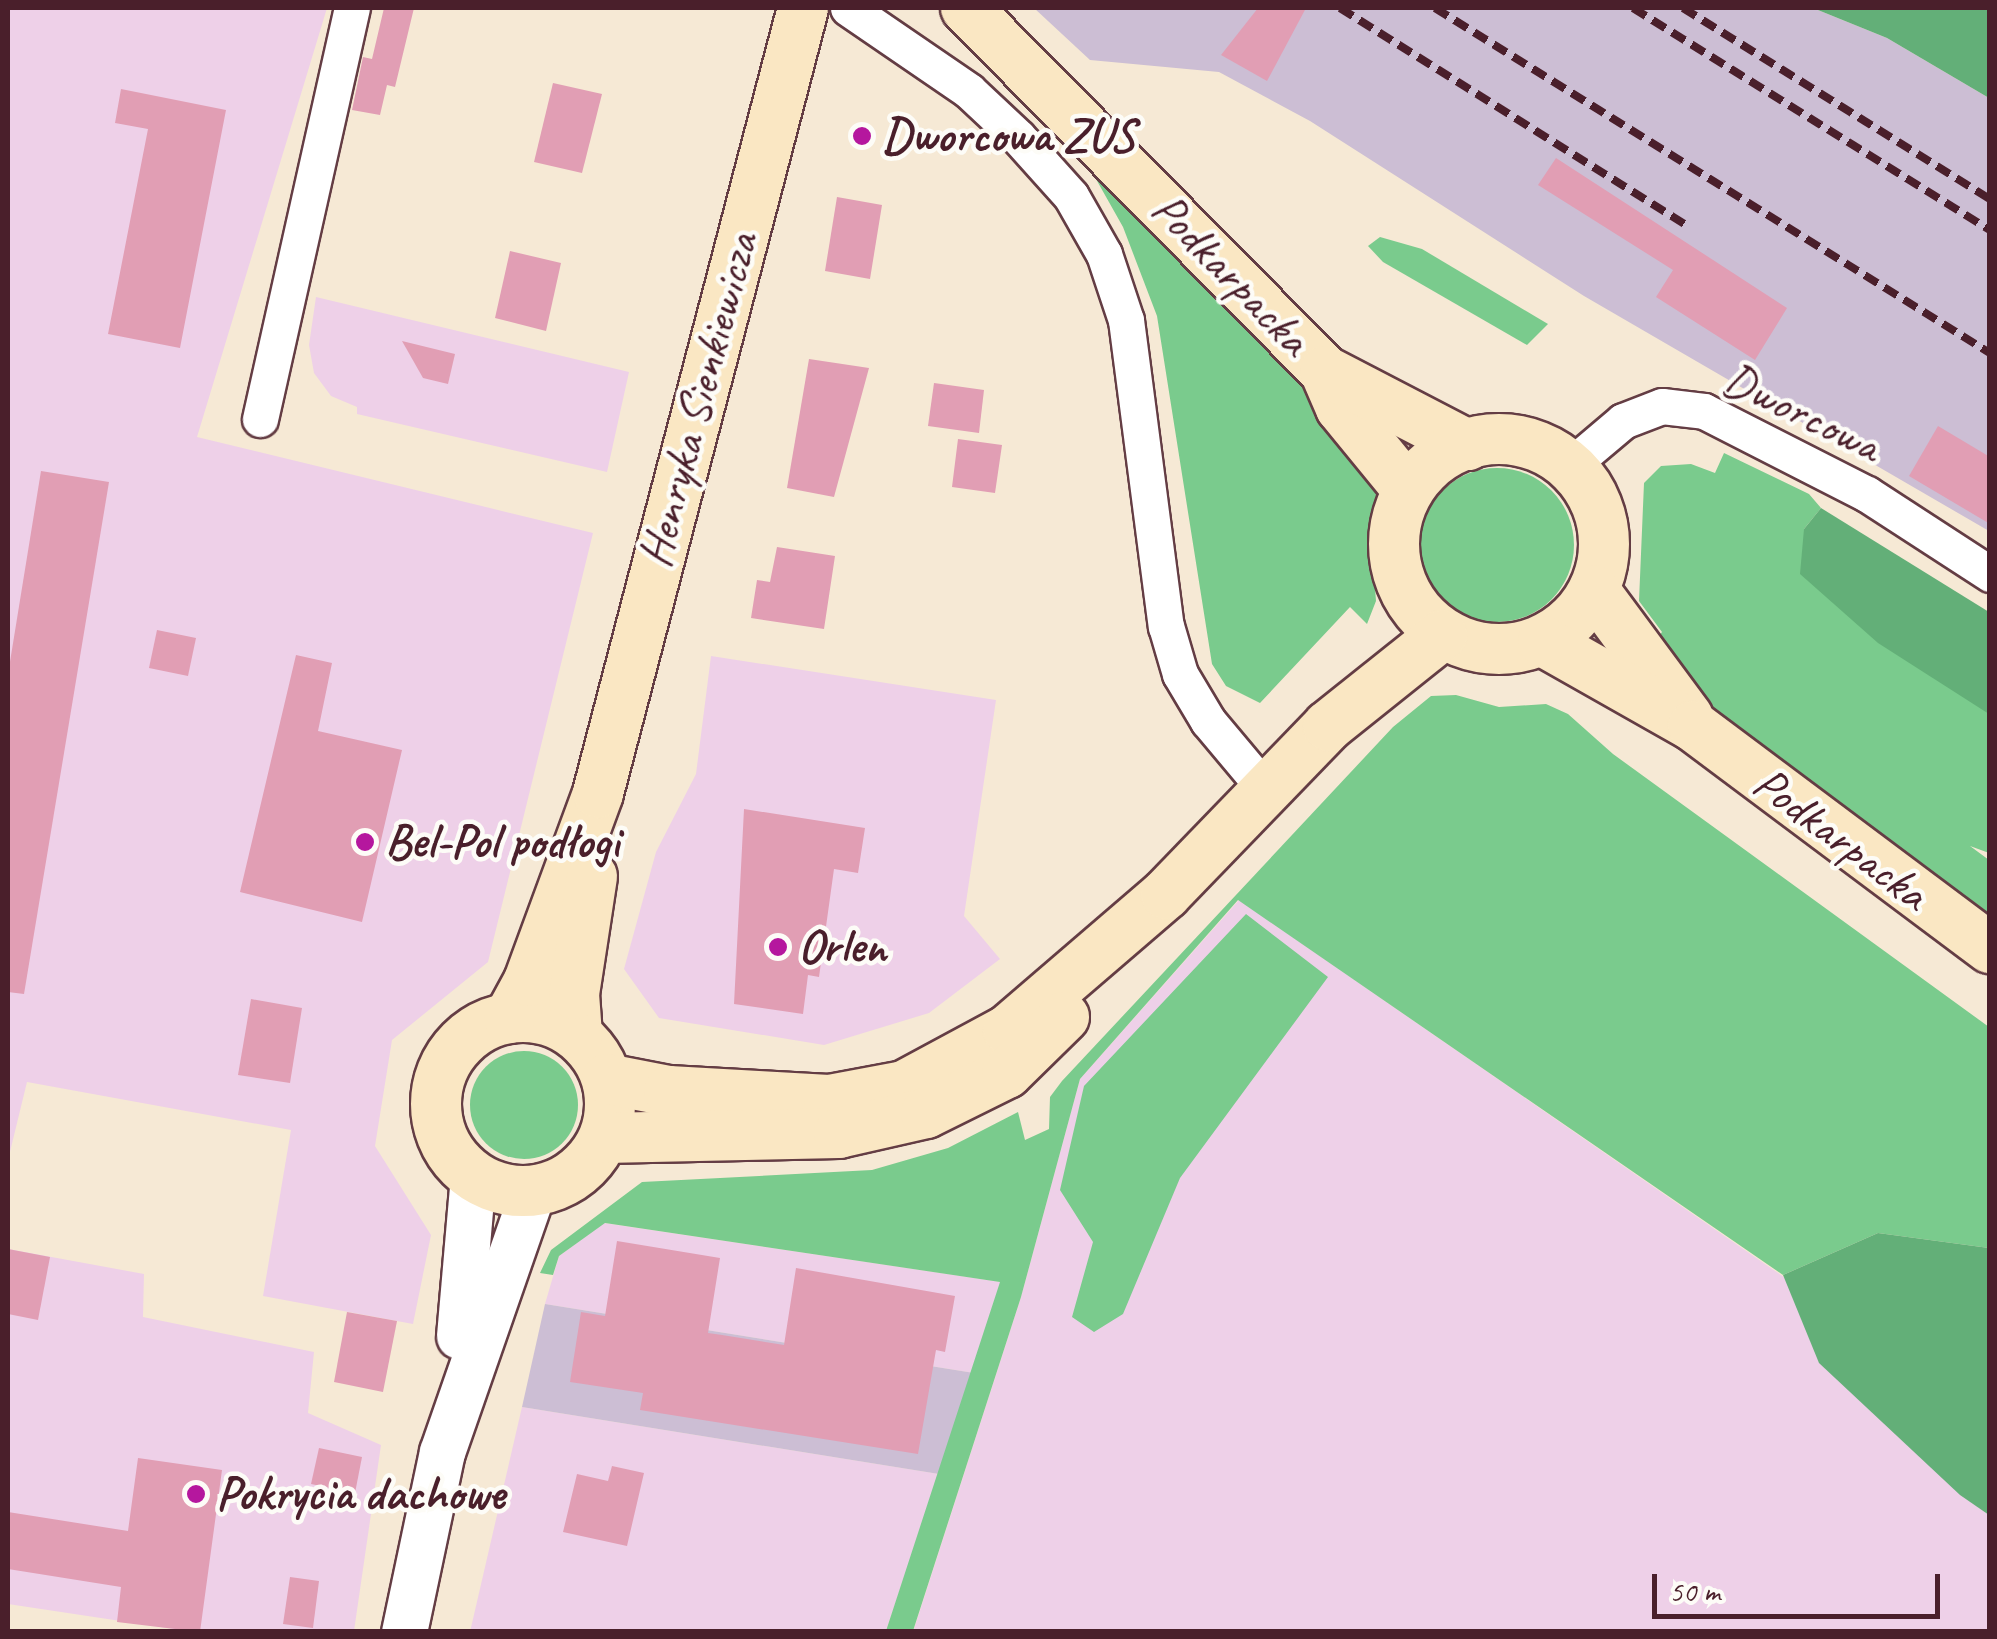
<!DOCTYPE html>
<meta charset="utf-8">
<style>
body{margin:0}
#map{position:relative;width:1997px;height:1639px;overflow:hidden;background:#f6e9d5;font-family:Caveat,sans-serif}
div>[style]{position:absolute}
[style*='--x']{left:calc(var(--x)*1px);top:calc(var(--y)*1px);width:calc(var(--w)*1px);rotate:calc(var(--a)*1deg)}
.built>*{inset:0;background:#eed0e8}
.industrial>*{inset:0;background:#ccbed4}
.green>*{inset:0;background:#7acb8d}
.round{border-radius:50%}
.forest>*{inset:0;background:#63af78}
.building>*{inset:0;background:#e19eb4}
.roads{filter:drop-shadow(2px 0 #643d44) drop-shadow(-2px 0 #643d44) drop-shadow(0 2px #643d44) drop-shadow(0 -2px #643d44)}
.minor>*{height:35px;margin:-17.5px;padding:0 17.5px;transform-origin:17.5px;border-radius:17.5px;background:#fff}
.tertiary>*{height:45px;margin:-22.5px;padding:0 22.5px;transform-origin:22.5px;border-radius:22.5px;background:#fff}
.secondary>*{height:50px;margin:-25px;padding:0 25px;transform-origin:25px;border-radius:25px;background:#fae7c3}
.secondary>.ring{margin:-25px;padding:0;box-sizing:content-box;background:none;border:50px solid #fae7c3;border-radius:50%}
.rail>*{height:8px;margin-top:-4px;transform-origin:0;background:repeating-linear-gradient(90deg,#4a1f2b 0 15px,transparent 0 23px)}
.dots>*{width:28px;height:28px;translate:-50% -50%;box-sizing:border-box;border:5px solid #fdfcf7;border-radius:50%}
span{translate:-50% -50%;white-space:nowrap;text-align:center;line-height:1.15;-webkit-text-stroke:9px #fdfcf7;paint-order:stroke}
.poi-label{font-size:48px;color:#4a1f2b;font-weight:700}
.left{translate:0 -50%;text-align:left}
.street-label{font-size:48px;color:#4a1f2b}
.frame{position:absolute;inset:0;border:10px solid #4a1f2b;pointer-events:none}
.scale{position:absolute;left:1652px;top:1574px;width:288px;height:45px;box-sizing:border-box;border:5px solid #4a1f2b;border-top:0;padding-left:12px;font-size:30px;line-height:35px;white-space:nowrap;color:#4a1f2b;-webkit-text-stroke:8px #fdfcf7;paint-order:stroke}
</style>
<div id="map">
<div class="built">
<i style="clip-path:polygon(8px 8px,327px 8px,197px 437px,593px 533px,488px 962px,392px 1040px,375px 1146px,431px 1235px,413px 1324px,263px 1296px,291px 1130px,27px 1082px,8px 1160px)"></i>
<i style="clip-path:polygon(316px 297px,629px 372px,607px 472px,357px 414px,357px 407px,331px 396px,314px 373px,309px 345px)"></i>
<i style="clip-path:polygon(711px 656px,996px 700px,964px 916px,1000px 959px,929px 1013px,824px 1045px,659px 1018px,624px 969px,656px 852px,696px 774px)"></i>
<i style="clip-path:polygon(1239px 900px,1989px 1419px,1989px 1631px,913px 1632px,1021px 1297px,1080px 1079px)"></i>
<i style="clip-path:polygon(604px 1223px,1001px 1282px,974px 1373px,545px 1304px,559px 1256px)"></i>
<i style="clip-path:polygon(8px 1249px,144px 1274px,143px 1317px,314px 1352px,308px 1413px,381px 1445px,354px 1631px,187px 1631px,8px 1604px)"></i>
<i style="clip-path:polygon(522px 1407px,939px 1474px,886px 1631px,470px 1632px)"></i>
</div>
<div class="industrial">
<i style="clip-path:polygon(1034px 8px,1813px 8px,1887px 38px,1989px 98px,1989px 531px,1584px 296px,1310px 121px,1219px 72px,1090px 60px)"></i>
<i style="clip-path:polygon(545px 1304px,974px 1373px,939px 1474px,522px 1407px)"></i>
</div>
<div class="green">
<i style="clip-path:polygon(1092px 172px,1297px 377px,1379px 488px,1372px 548px,1376px 601px,1367px 624px,1350px 607px,1260px 703px,1226px 686px,1212px 664px,1157px 316px,1123px 227px)"></i>
<i style="clip-path:polygon(1380px 237px,1422px 249px,1548px 324px,1527px 345px,1383px 262px,1368px 246px)"></i>
<i style="clip-path:polygon(1724px 453px,1809px 494px,1821px 508px,1804px 529px,1989px 694px,1989px 853px,1970px 846px,1989px 860px,1989px 926px,1765px 758px,1647px 652px,1662px 632px,1639px 601px,1644px 483px,1661px 466px,1691px 464px,1715px 473px)"></i>
<i class="round" style="left:1420px;top:468px;width:154px;height:154px"></i>
<i style="clip-path:polygon(1456px 695px,1499px 707px,1546px 704px,1568px 714px,1613px 754px,1989px 1027px,1989px 1248px,1878px 1233px,1783px 1275px,1238px 900px,1080px 1079px,1021px 1297px,913px 1631px,886px 1631px,1000px 1282px,605px 1223px,559px 1256px,553px 1275px,540px 1273px,551px 1250px,642px 1182px,872px 1170px,948px 1148px,1018px 1112px,1025px 1140px,1049px 1129px,1050px 1097px,1062px 1081px,1393px 727px,1431px 696px)"></i>
<i style="clip-path:polygon(1246px 914px,1328px 977px,1180px 1178px,1123px 1314px,1094px 1332px,1072px 1317px,1093px 1242px,1060px 1190px,1084px 1086px)"></i>
<i class="round" style="left:470px;top:1051px;width:108px;height:108px"></i>
</div>
<div class="forest">
<i style="clip-path:polygon(1813px 8px,1989px 8px,1989px 98px,1887px 38px)"></i>
<i style="clip-path:polygon(1821px 508px,1989px 612px,1989px 714px,1878px 643px,1800px 574px,1804px 529px)"></i>
<i style="clip-path:polygon(1878px 1233px,1989px 1248px,1989px 1515px,1960px 1495px,1819px 1363px,1783px 1275px)"></i>
</div>
<div class="building">
<i style="clip-path:polygon(384px 8px,414px 8px,395px 87px,387px 85px,380px 115px,352px 110px,363px 57px,372px 59px)"></i>
<i style="clip-path:polygon(1258px 8px,1306px 8px,1267px 81px,1221px 55px)"></i>
<i style="clip-path:polygon(553px 83px,602px 94px,582px 173px,534px 162px)"></i>
<i style="clip-path:polygon(121px 89px,226px 110px,180px 348px,108px 334px,148px 129px,115px 123px)"></i>
<i style="clip-path:polygon(1556px 158px,1787px 308px,1755px 360px,1656px 297px,1673px 270px,1538px 185px)"></i>
<i style="clip-path:polygon(837px 197px,882px 205px,870px 279px,825px 271px)"></i>
<i style="clip-path:polygon(510px 251px,561px 263px,546px 331px,495px 318px)"></i>
<i style="clip-path:polygon(402px 341px,455px 354px,448px 384px,423px 378px)"></i>
<i style="clip-path:polygon(809px 359px,869px 368px,834px 497px,787px 488px)"></i>
<i style="clip-path:polygon(934px 383px,984px 390px,979px 433px,928px 426px)"></i>
<i style="clip-path:polygon(1938px 426px,1990px 457px,1990px 524px,1909px 476px)"></i>
<i style="clip-path:polygon(958px 439px,1002px 445px,995px 493px,952px 487px)"></i>
<i style="clip-path:polygon(41px 471px,109px 482px,24px 994px,8px 992px,8px 674px)"></i>
<i style="clip-path:polygon(777px 547px,835px 556px,824px 629px,751px 618px,757px 580px,770px 582px)"></i>
<i style="clip-path:polygon(157px 630px,196px 638px,188px 676px,149px 668px)"></i>
<i style="clip-path:polygon(296px 655px,332px 663px,318px 731px,402px 750px,362px 922px,240px 892px)"></i>
<i style="clip-path:polygon(744px 809px,865px 828px,858px 873px,834px 869px,819px 977px,808px 975px,803px 1014px,734px 1004px)"></i>
<i style="clip-path:polygon(251px 999px,302px 1008px,290px 1083px,238px 1075px)"></i>
<i style="clip-path:polygon(617px 1241px,720px 1258px,708px 1333px,722px 1335px,784px 1345px,796px 1268px,955px 1296px,945px 1352px,936px 1350px,918px 1454px,640px 1410px,643px 1393px,570px 1382px,581px 1312px,605px 1316px)"></i>
<i style="clip-path:polygon(8px 1249px,50px 1257px,38px 1320px,8px 1314px)"></i>
<i style="clip-path:polygon(347px 1312px,397px 1321px,383px 1392px,334px 1382px)"></i>
<i style="clip-path:polygon(319px 1448px,362px 1457px,355px 1493px,311px 1484px)"></i>
<i style="clip-path:polygon(138px 1458px,222px 1470px,200px 1632px,117px 1622px,121px 1587px,8px 1569px,8px 1512px,128px 1531px)"></i>
<i style="clip-path:polygon(612px 1466px,644px 1473px,627px 1546px,563px 1532px,577px 1474px,608px 1481px)"></i>
<i style="clip-path:polygon(290px 1577px,319px 1581px,313px 1628px,283px 1624px)"></i>
</div>
<div class="roads">
<div class="minor">
<i style="--x:848;--y:8;--w:147;--a:34.4"></i>
<i style="--x:969;--y:91;--w:67;--a:43.2"></i>
<i style="--x:1018;--y:137;--w:79;--a:48.1"></i>
<i style="--x:1071;--y:196;--w:67;--a:60.4"></i>
<i style="--x:1104;--y:254;--w:70;--a:71.6"></i>
<i style="--x:1126;--y:320;--w:309;--a:82.6"></i>
<i style="--x:1166;--y:626;--w:50;--a:73.7"></i>
<i style="--x:1180;--y:674;--w:55;--a:59.2"></i>
<i style="--x:1208;--y:721;--w:89;--a:50"></i>
<i style="--x:260;--y:419;--w:421;--a:-77.4"></i>
<i style="--x:1571;--y:465;--w:68;--a:-40.2"></i>
<i style="--x:1623;--y:421;--w:42;--a:-21"></i>
<i style="--x:1662;--y:406;--w:42;--a:6.8"></i>
<i style="--x:1704;--y:411;--w:183;--a:27"></i>
<i style="--x:1867;--y:494;--w:147;--a:33"></i>
</div>
<div class="tertiary">
<i style="--x:459;--y:1336;--w:161;--a:-85"></i>
<i style="--x:404;--y:1632;--w:184;--a:-78.1"></i>
<i style="--x:442;--y:1452;--w:276;--a:-70.8"></i>
</div>
<div class="secondary">
<i style="--x:966;--y:8;--w:511;--a:45.32"></i>
<i style="--x:1325;--y:371;--w:40;--a:66.6"></i>
<i style="--x:1341;--y:408;--w:106;--a:50.7"></i>
<i style="--x:1325;--y:371;--w:161;--a:27.4"></i>
<i class="ring" style="left:1394px;top:439px;width:160px;height:160px"></i>
<i style="--x:1594;--y:590;--w:158;--a:53.5"></i>
<i style="--x:1543;--y:641;--w:172;--a:29.5"></i>
<i style="--x:1693;--y:726;--w:371;--a:36.8"></i>
<i class="ring" style="left:436px;top:1017px;width:124px;height:124px"></i>
<i style="--x:509;--y:1018;--w:42;--a:-61.6"></i>
<i style="--x:529;--y:981;--w:200;--a:-69.8"></i>
<i style="--x:598;--y:793;--w:811;--a:-75.36"></i>
<i style="--x:577;--y:1035;--w:41;--a:-94.2"></i>
<i style="--x:574;--y:994;--w:119;--a:-81.3"></i>
<i style="--x:607;--y:1079;--w:63;--a:11"></i>
<i style="--x:669;--y:1091;--w:160;--a:3.2"></i>
<i style="--x:829;--y:1100;--w:76;--a:-10.6"></i>
<i style="--x:904;--y:1086;--w:118;--a:-28.3"></i>
<i style="--x:1008;--y:1030;--w:208;--a:-40.7"></i>
<i style="--x:1166;--y:894;--w:233;--a:-46"></i>
<i style="--x:1328;--y:726;--w:146;--a:-38.6"></i>
<i style="--x:604;--y:1138;--w:235;--a:-1.2"></i>
<i style="--x:839;--y:1133;--w:89;--a:-12.9"></i>
<i style="--x:926;--y:1113;--w:90;--a:-26.3"></i>
<i style="--x:1007;--y:1073;--w:80;--a:-44.5"></i>
</div>
</div>
<div class="rail">
<i style="--x:1340;--y:8;--w:412;--a:32.1"></i>
<i style="--x:1435;--y:8;--w:653;--a:31.87"></i>
<i style="--x:1633;--y:8;--w:420;--a:31.9"></i>
<i style="--x:1683;--y:8;--w:362;--a:31.9"></i>
</div>
<div class="dots">
<i style="left:862px;top:136px;background:#b5179e"></i>
<i style="left:365px;top:842px;background:#b5179e"></i>
<i style="left:778px;top:947px;background:#b5179e"></i>
<i style="left:196px;top:1494px;background:#b5179e"></i>
</div>
<div class="poi-label">
<span class="left" style="left:882px;top:136px">Dworcowa ZUS</span>
<span class="left" style="left:385px;top:842px">Bel-Pol podłogi</span>
<span class="left" style="left:798px;top:947px">Orlen</span>
<span class="left" style="left:216px;top:1494px">Pokrycia dachowe</span>
</div>
<div class="street-label">
<span style="left:1231px;top:274px;rotate:46deg">Podkarpacka</span>
<span style="left:698px;top:400px;rotate:-75deg">Henryka Sienkiewicza</span>
<span style="left:1802px;top:412px;rotate:26deg">Dworcowa</span>
<span style="left:1841px;top:838px;rotate:37deg">Podkarpacka</span>
</div>
<div class="frame"></div>
<div class="scale">50 m</div>
</div>
